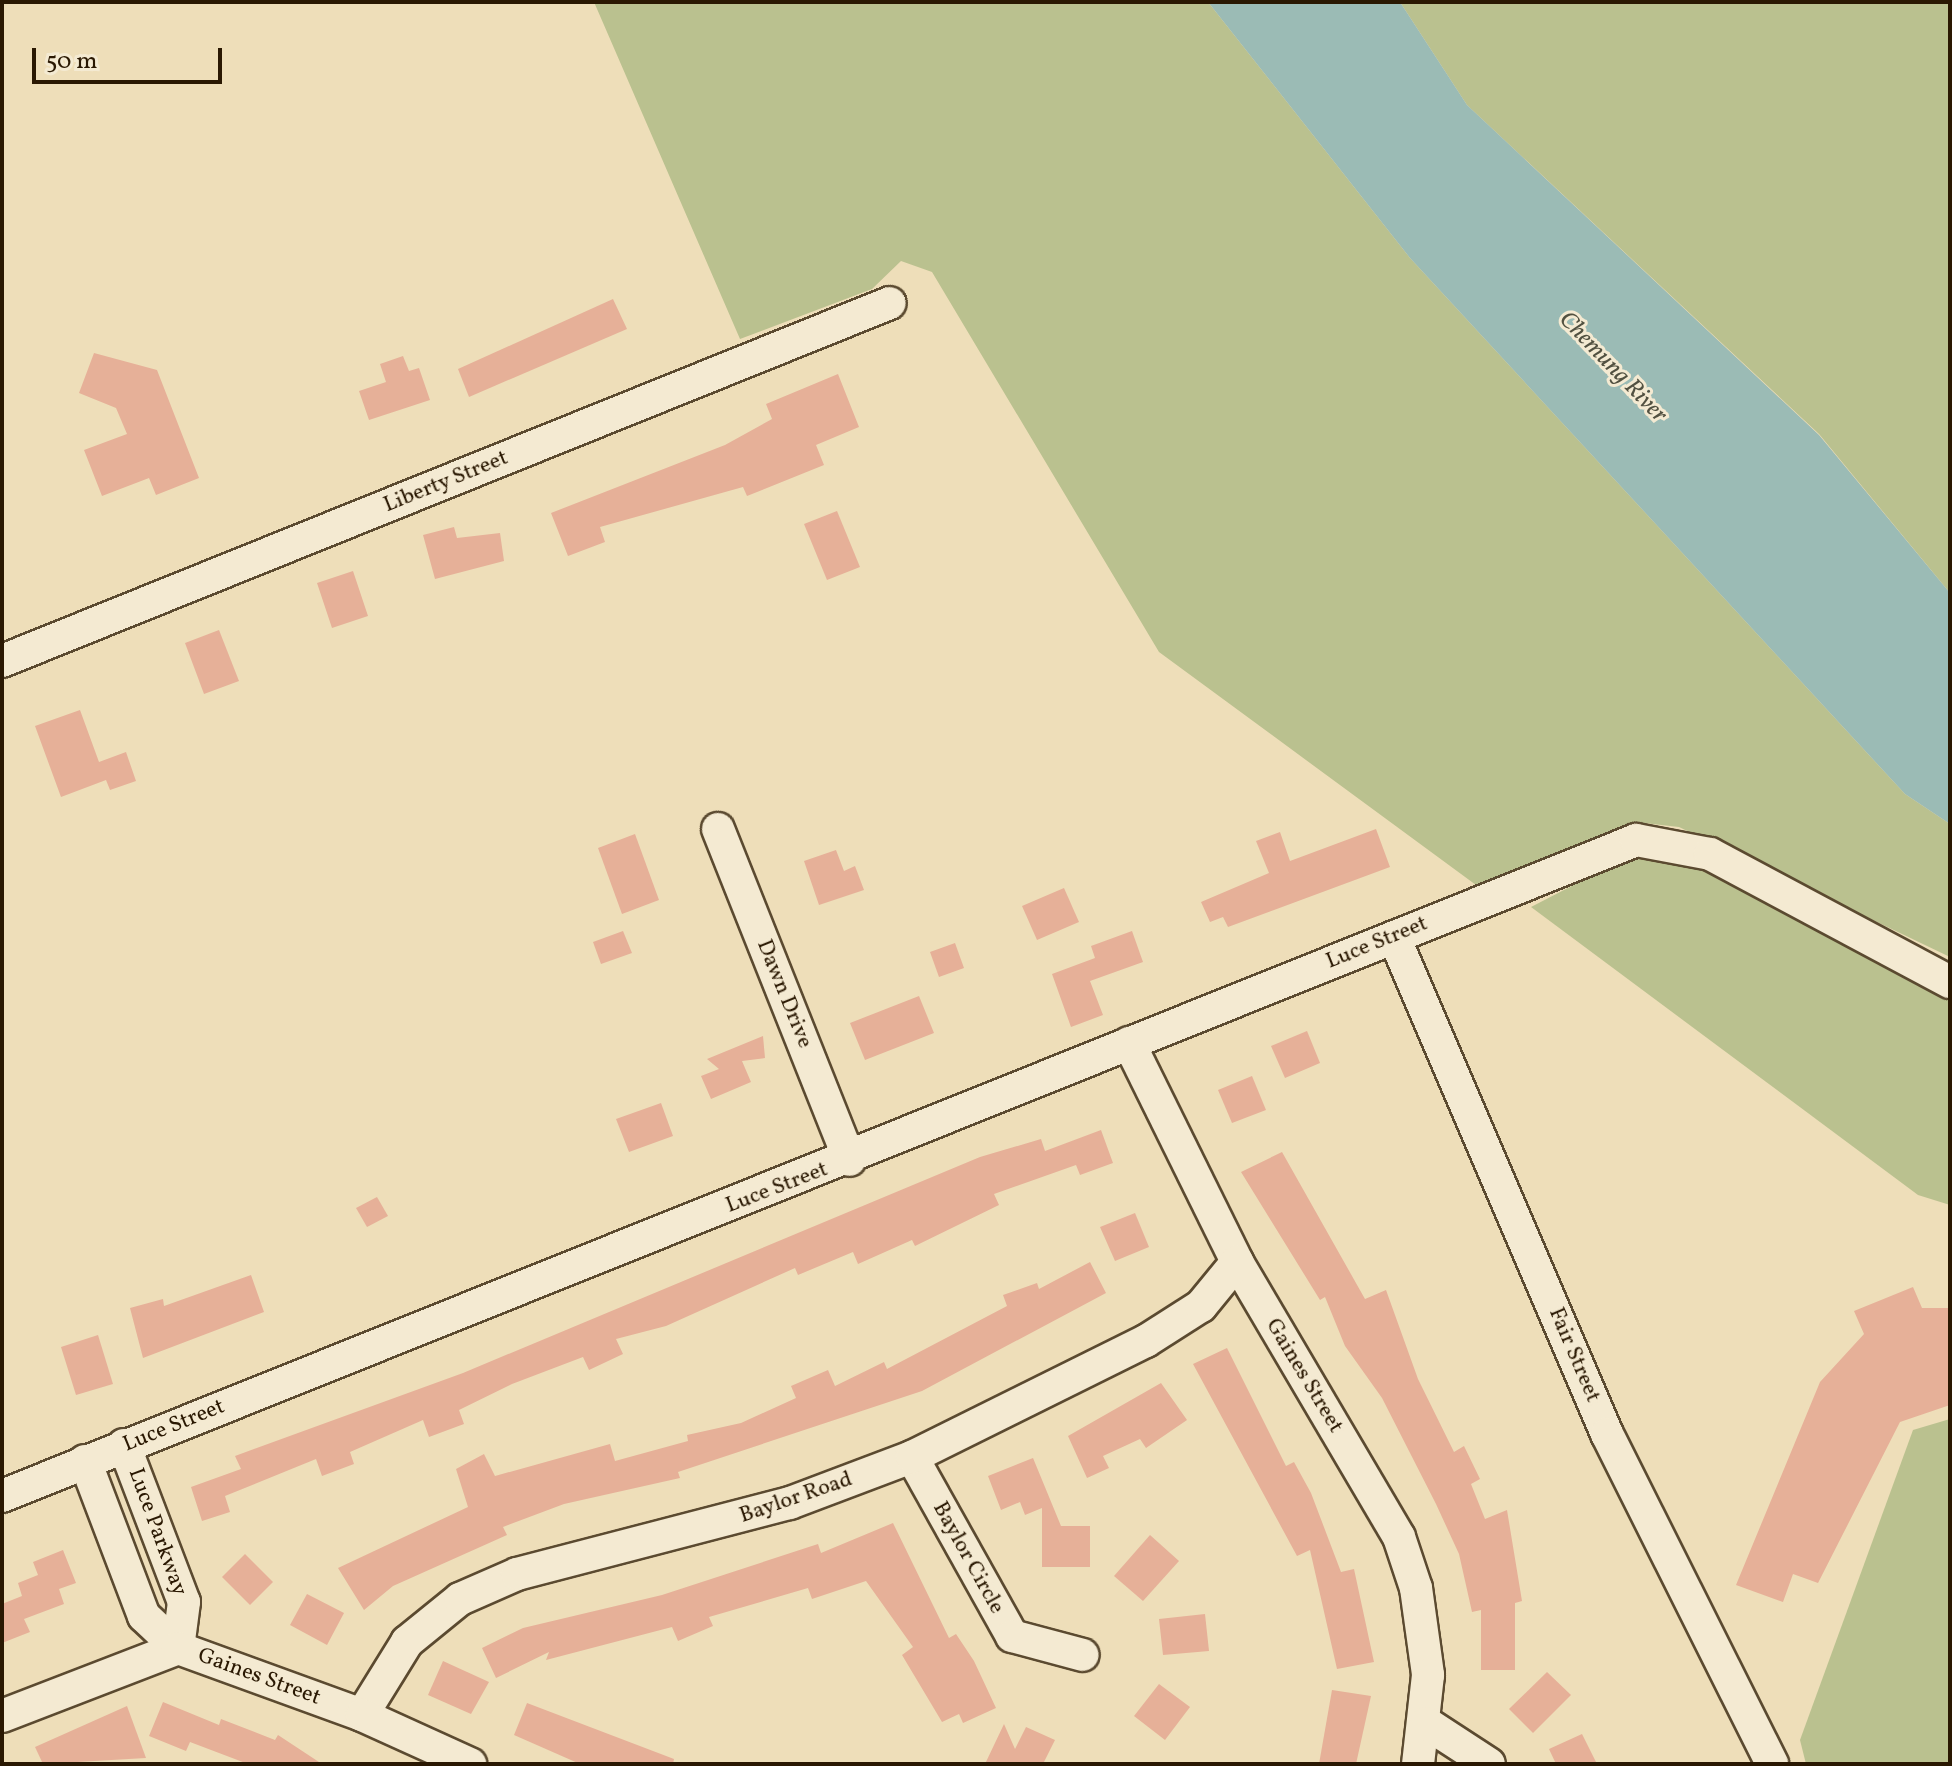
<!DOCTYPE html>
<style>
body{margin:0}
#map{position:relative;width:1952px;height:1766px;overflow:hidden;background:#eedeb9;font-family:Vollkorn,serif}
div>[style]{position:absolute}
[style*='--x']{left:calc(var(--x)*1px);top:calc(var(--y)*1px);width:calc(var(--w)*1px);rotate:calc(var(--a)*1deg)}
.green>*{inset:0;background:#bac18f}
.water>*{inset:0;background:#9bbbb5}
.building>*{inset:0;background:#e6b098}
.roads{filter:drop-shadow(2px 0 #5b4a30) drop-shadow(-2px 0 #5b4a30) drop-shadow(0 2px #5b4a30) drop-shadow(0 -2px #5b4a30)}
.minor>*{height:32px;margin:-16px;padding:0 16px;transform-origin:16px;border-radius:16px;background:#f4ead2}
span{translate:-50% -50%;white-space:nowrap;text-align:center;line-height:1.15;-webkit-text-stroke:6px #f4ead2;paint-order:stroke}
.street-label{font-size:22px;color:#2a1802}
.water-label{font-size:24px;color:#525141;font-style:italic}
.frame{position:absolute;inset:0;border:4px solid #2a1802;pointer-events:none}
.scale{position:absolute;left:32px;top:48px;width:190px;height:36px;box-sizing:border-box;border:4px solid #2a1802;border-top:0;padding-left:10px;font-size:24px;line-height:28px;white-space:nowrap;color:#2a1802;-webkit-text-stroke:6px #f4ead2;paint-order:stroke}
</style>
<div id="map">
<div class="green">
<i style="clip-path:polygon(594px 2px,1208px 2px,1410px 258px,1905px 794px,1950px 824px,1950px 957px,1679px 827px,1644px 823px,1476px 885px,1159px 652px,932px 272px,901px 261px,872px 289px,740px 339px)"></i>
<i style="clip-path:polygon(1400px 2px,1950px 2px,1950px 593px,1819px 434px,1467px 105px)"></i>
<i style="clip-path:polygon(1661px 853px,1736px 878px,1950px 1000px,1950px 1205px,1918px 1195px,1531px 907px,1624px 859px)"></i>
<i style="clip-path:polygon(1950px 1419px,1950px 1764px,1806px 1764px,1800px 1740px,1913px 1430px)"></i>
</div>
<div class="water">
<i style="clip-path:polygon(1208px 2px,1400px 2px,1467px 105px,1819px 435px,1950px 593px,1950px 824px,1905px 794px,1410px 258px)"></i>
</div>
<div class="building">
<i style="clip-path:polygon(613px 299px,627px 329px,469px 397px,458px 369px)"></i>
<i style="clip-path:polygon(94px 353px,157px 370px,199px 478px,156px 495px,149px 478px,102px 496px,84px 450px,127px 434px,116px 408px,79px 393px)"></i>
<i style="clip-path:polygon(403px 356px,409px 371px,419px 368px,430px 400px,369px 420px,359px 391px,386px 382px,380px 364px)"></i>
<i style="clip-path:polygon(838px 374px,859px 427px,816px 445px,824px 465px,747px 496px,743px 487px,600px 527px,605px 542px,568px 556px,551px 513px,725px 445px,772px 419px,766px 404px)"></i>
<i style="clip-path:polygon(837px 511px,860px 567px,827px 580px,804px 524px)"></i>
<i style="clip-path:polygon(454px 527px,457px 538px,500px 533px,504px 561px,435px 579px,423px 535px)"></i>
<i style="clip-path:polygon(353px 571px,368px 616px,332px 628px,317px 583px)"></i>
<i style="clip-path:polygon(219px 630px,239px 681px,204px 694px,185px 643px)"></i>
<i style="clip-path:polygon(80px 710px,99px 762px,126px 752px,136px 781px,110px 790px,106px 780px,61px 797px,35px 726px)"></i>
<i style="clip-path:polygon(1376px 829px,1390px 867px,1228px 927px,1223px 917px,1210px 922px,1201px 902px,1269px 873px,1256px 841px,1280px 832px,1290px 861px)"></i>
<i style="clip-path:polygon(635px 834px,659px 900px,622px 914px,598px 848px)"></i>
<i style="clip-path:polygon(836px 850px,844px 871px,855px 866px,864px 890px,819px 905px,804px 861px)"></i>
<i style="clip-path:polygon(1064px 888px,1079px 922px,1037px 940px,1022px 906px)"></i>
<i style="clip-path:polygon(623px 931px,632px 953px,601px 964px,593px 942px)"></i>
<i style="clip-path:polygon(1132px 931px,1143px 962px,1090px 981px,1103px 1015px,1071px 1027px,1052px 974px,1095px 958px,1091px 946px)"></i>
<i style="clip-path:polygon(955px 943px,964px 968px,939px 977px,930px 952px)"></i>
<i style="clip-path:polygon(919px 996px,934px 1033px,865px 1060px,850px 1023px)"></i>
<i style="clip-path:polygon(1307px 1031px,1320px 1063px,1285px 1078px,1271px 1046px)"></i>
<i style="clip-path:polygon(763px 1036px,765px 1058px,742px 1061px,751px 1082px,711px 1099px,701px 1076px,719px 1069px,707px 1059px)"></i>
<i style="clip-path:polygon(1252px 1076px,1266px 1110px,1232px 1123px,1218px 1090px)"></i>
<i style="clip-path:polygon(661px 1103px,673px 1136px,629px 1152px,616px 1119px)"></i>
<i style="clip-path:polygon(1101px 1130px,1113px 1163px,1080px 1175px,1076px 1165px,994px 1194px,999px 1205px,915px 1246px,912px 1240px,858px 1264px,853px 1252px,798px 1275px,795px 1268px,666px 1326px,616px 1339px,623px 1354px,589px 1370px,583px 1357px,512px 1384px,459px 1410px,464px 1424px,429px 1437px,423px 1420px,350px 1452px,354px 1464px,322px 1476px,316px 1459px,225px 1496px,230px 1512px,202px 1521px,191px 1487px,241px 1469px,235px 1456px,463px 1373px,980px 1157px,1041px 1139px,1045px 1151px)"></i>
<i style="clip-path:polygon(1282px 1152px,1365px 1299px,1386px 1290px,1418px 1379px,1454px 1452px,1464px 1446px,1480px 1479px,1471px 1484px,1485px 1519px,1507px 1510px,1522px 1601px,1515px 1603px,1515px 1670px,1481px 1670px,1481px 1610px,1472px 1612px,1459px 1554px,1436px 1504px,1382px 1398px,1345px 1346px,1325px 1297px,1320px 1300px,1241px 1172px)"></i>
<i style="clip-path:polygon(377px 1197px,388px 1216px,367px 1227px,356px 1208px)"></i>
<i style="clip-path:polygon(1135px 1213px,1149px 1247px,1115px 1261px,1100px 1227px)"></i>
<i style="clip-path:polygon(1090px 1262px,1106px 1293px,922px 1391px,678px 1472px,680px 1478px,564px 1504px,503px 1527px,507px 1535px,393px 1586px,364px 1610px,338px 1568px,468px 1507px,456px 1469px,484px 1454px,495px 1476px,610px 1444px,615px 1461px,688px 1441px,687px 1435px,741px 1423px,796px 1398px,791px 1386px,828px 1370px,835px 1386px,884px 1362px,887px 1369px,1007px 1306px,1003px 1295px,1037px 1283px,1039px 1289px)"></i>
<i style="clip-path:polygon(251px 1275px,264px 1312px,143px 1358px,130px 1308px,163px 1299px,164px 1306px)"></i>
<i style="clip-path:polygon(1913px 1287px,1922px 1308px,1950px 1308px,1950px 1405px,1900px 1422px,1818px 1583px,1793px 1574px,1783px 1602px,1736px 1585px,1820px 1382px,1864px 1334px,1854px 1311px)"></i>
<i style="clip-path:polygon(98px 1335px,113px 1384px,76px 1395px,61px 1347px)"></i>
<i style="clip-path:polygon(1227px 1348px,1286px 1466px,1294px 1462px,1311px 1493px,1341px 1572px,1354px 1569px,1374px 1662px,1337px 1669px,1310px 1550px,1297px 1556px,1193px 1364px)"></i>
<i style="clip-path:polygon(1161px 1383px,1187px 1420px,1146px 1448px,1140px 1439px,1103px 1456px,1109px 1468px,1087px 1478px,1068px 1436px)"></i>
<i style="clip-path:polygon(1033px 1458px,1061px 1526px,1090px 1526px,1090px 1567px,1042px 1567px,1042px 1508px,1025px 1515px,1020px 1502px,1001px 1510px,988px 1476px)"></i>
<i style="clip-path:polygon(893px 1523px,949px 1638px,956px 1634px,974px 1661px,996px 1708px,963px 1723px,959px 1714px,942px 1722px,902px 1655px,913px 1647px,866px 1581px,812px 1599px,808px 1588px,709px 1617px,713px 1626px,678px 1641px,672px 1627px,546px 1660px,549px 1652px,496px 1678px,482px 1648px,523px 1628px,662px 1595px,818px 1544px,821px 1553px)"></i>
<i style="clip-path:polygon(1150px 1535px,1179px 1561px,1143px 1601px,1114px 1576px)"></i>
<i style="clip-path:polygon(63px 1550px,76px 1583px,59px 1589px,64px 1604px,24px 1619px,30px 1632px,2px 1643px,2px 1604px,22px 1596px,18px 1583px,38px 1575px,33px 1562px)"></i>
<i style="clip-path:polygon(245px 1554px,273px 1582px,250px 1605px,222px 1577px)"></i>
<i style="clip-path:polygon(307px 1594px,344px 1613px,327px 1645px,290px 1625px)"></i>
<i style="clip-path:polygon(1205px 1614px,1209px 1651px,1163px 1655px,1159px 1619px)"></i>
<i style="clip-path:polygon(443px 1661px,489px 1682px,471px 1714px,428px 1695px)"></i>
<i style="clip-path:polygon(1547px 1672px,1571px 1695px,1533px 1733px,1509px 1709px)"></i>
<i style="clip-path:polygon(1159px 1684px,1190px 1707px,1165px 1740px,1134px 1716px)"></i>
<i style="clip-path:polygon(1332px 1690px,1371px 1696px,1356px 1764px,1319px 1764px)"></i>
<i style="clip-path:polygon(163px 1702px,219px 1725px,221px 1719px,275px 1740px,278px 1735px,322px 1764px,248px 1764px,190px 1742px,186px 1751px,149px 1736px)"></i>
<i style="clip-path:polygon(527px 1703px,674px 1759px,673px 1764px,580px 1764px,514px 1735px)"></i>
<i style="clip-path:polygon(127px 1706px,146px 1758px,43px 1764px,35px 1747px)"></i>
<i style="clip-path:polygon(1004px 1724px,1015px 1749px,1026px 1727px,1055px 1740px,1043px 1764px,985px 1764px)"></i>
<i style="clip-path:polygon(1582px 1734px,1597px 1764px,1556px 1764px,1549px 1749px)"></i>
</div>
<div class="roads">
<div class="minor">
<i style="--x:2;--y:661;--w:957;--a:-21.96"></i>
<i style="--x:718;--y:829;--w:356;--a:68.3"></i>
<i style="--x:1394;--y:937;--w:541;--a:66.8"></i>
<i style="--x:1607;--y:1434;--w:369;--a:63.4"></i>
<i style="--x:1129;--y:1043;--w:244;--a:63.7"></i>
<i style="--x:1237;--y:1262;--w:319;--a:59.5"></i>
<i style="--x:1399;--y:1537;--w:54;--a:71.6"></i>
<i style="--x:1416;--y:1588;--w:88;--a:82.1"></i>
<i style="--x:1428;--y:1675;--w:90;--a:96.4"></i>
<i style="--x:124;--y:1445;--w:168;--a:69.1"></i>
<i style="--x:184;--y:1602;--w:46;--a:97.4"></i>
<i style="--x:912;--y:1457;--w:205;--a:60.8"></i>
<i style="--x:1012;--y:1636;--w:73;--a:15"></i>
<i style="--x:85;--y:1461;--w:166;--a:69.2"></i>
<i style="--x:144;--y:1616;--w:47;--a:43.3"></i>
<i style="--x:2;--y:1496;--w:1761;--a:-21.87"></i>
<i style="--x:1636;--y:840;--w:75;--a:10.7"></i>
<i style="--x:1710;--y:854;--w:272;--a:28.1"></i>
<i style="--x:362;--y:1715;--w:86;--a:-58.3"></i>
<i style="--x:407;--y:1642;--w:68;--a:-39.1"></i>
<i style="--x:460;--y:1599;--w:62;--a:-23.7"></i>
<i style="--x:517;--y:1574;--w:282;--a:-14.6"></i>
<i style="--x:790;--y:1503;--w:130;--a:-20.7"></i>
<i style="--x:912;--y:1457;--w:261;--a:-26.4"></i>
<i style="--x:1146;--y:1341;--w:65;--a:-32.5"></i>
<i style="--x:1201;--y:1306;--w:57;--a:-50.7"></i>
<i style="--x:2;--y:1716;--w:189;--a:-21.1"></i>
<i style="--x:178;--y:1648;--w:196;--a:20"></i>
<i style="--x:362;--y:1715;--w:119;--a:24.4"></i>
<i style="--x:1426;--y:1723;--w:75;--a:33.1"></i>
</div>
</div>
<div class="street-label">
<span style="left:446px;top:482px;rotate:-22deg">Liberty Street</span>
<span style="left:1377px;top:943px;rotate:-22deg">Luce Street</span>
<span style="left:784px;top:994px;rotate:68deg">Dawn Drive</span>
<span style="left:777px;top:1188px;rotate:-21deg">Luce Street</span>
<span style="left:1574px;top:1355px;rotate:67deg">Fair Street</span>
<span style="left:1304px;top:1376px;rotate:59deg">Gaines Street</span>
<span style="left:174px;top:1426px;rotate:-22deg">Luce Street</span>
<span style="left:796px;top:1498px;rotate:-19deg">Baylor Road</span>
<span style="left:157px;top:1532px;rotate:70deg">Luce Parkway</span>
<span style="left:968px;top:1558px;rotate:61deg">Baylor Circle</span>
<span style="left:259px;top:1677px;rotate:20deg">Gaines Street</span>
</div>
<div class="water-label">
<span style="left:1612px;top:368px;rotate:46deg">Chemung River</span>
</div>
<div class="frame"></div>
<div class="scale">50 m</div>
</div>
